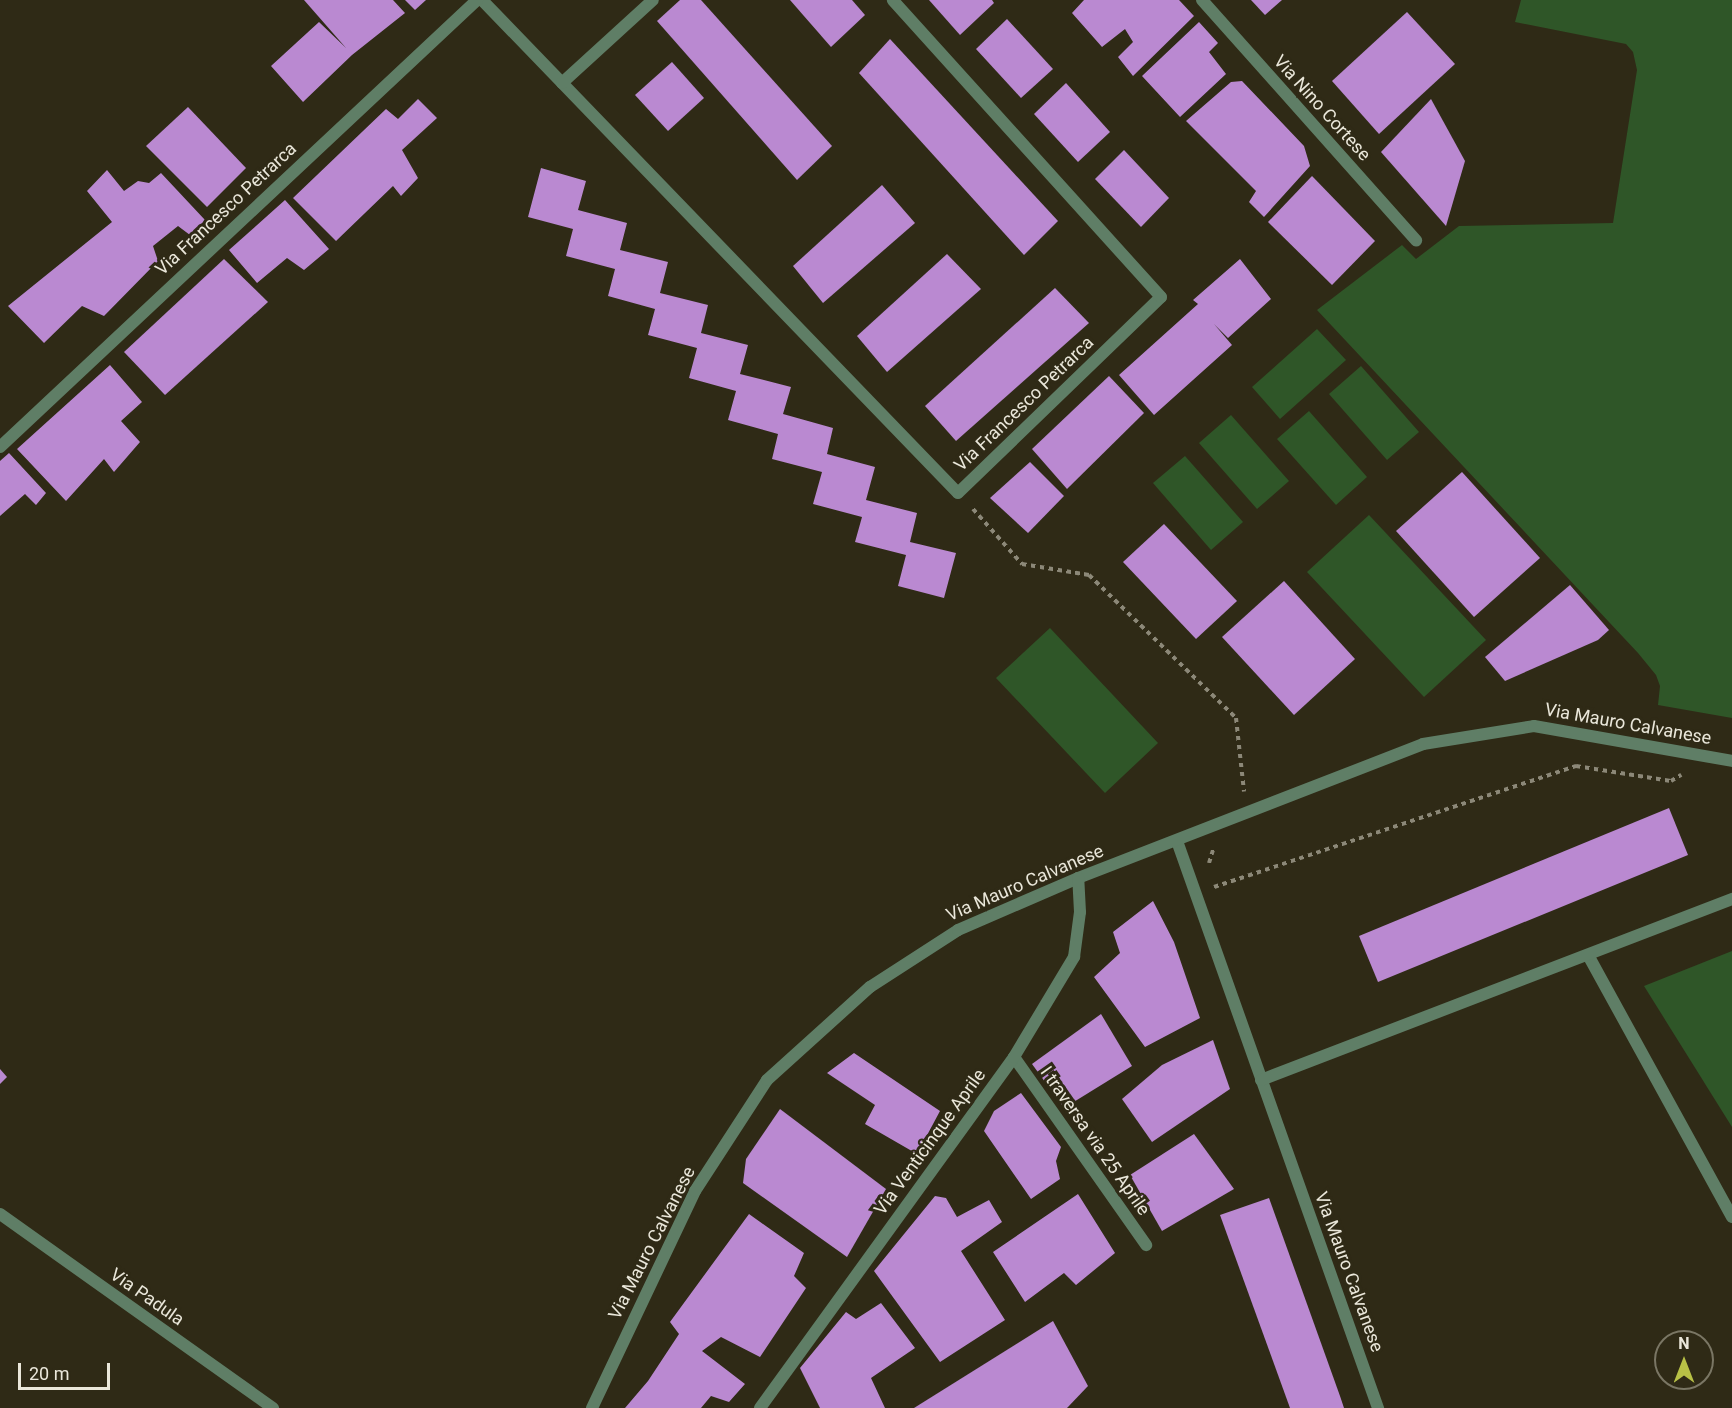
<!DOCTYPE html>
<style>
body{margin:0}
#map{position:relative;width:1732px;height:1408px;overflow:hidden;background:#2f2a16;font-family:Roboto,sans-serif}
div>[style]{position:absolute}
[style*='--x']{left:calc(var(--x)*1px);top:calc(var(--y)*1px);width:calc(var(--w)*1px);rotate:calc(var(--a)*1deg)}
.green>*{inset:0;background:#2f5628}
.building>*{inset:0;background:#ba89d1}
.path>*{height:4px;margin-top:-2px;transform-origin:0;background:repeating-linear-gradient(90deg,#8c8878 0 4.5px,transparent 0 9px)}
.street>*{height:12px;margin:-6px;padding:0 6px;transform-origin:6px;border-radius:6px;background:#5f7e66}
span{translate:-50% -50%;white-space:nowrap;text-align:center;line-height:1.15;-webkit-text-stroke:6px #2f2a16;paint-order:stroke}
.street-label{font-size:18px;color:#eae7da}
.north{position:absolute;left:1654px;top:1330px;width:60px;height:60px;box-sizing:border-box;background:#2f2a16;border:2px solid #7a7664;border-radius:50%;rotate:0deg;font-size:16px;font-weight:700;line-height:24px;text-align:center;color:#eae7da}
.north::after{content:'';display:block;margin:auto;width:21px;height:27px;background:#b8c146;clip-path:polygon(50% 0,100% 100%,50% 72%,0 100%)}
.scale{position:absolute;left:18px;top:1363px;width:92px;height:27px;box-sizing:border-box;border:3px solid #eae7da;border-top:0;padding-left:8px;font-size:18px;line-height:21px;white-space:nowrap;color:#eae7da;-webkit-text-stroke:4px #2f2a16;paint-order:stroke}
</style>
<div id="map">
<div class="green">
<i style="clip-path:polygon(1521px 0,1732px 0,1732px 718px,1658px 705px,1660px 686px,1656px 675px,1638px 653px,1317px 310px,1402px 245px,1416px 259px,1459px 226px,1613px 223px,1637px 70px,1633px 52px,1626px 44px,1515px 22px)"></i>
<i style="clip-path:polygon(1317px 329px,1346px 360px,1280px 419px,1252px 387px)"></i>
<i style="clip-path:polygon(1361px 366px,1419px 432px,1387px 460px,1329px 394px)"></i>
<i style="clip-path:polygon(1309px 411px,1367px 477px,1336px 505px,1277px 439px)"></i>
<i style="clip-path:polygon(1231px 415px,1289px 481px,1257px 509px,1199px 443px)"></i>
<i style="clip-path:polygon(1185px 456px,1243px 522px,1211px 550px,1153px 483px)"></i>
<i style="clip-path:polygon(1369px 515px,1486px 640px,1424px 697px,1307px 572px)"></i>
<i style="clip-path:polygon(1050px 628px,1158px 743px,1105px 793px,996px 678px)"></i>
<i style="clip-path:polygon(1732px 951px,1732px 1127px,1644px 986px)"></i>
</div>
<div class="building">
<i style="clip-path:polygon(304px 0,393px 0,405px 13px,352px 55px,303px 102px,271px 66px,319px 22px,346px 48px)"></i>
<i style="clip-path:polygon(405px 0,426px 0,415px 10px)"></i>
<i style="clip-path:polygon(680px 0,701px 0,832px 146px,797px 180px,657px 21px)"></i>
<i style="clip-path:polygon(790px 0,852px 0,865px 15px,831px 47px)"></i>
<i style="clip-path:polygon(929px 0,992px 0,994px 3px,960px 35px)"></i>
<i style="clip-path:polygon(1084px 0,1179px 0,1194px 16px,1133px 76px,1118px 57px,1133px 42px,1125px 29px,1102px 47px,1072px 13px)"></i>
<i style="clip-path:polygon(1251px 0,1282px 0,1265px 15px)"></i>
<i style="clip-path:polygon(1407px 12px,1455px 64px,1379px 134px,1332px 81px)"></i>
<i style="clip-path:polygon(1007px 19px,1053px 69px,1021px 98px,976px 49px)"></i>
<i style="clip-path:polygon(1199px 22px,1218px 43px,1209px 52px,1226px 74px,1180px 117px,1142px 76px)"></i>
<i style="clip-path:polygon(890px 39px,1058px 221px,1024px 255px,859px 73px)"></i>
<i style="clip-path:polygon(672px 62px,704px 98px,668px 131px,635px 95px)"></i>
<i style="clip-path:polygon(1242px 81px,1304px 146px,1310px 166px,1264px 217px,1249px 202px,1256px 191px,1186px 121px,1231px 82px)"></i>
<i style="clip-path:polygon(1066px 83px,1110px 132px,1078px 162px,1034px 114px)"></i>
<i style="clip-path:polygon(418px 99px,437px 118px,402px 150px,418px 178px,401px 196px,393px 186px,336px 241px,293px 198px,386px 109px,398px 119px)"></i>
<i style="clip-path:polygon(1431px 99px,1465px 161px,1446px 226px,1381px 152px)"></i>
<i style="clip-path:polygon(188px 107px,246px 168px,207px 207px,146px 146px)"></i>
<i style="clip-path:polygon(1124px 150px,1169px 198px,1141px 227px,1095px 179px)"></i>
<i style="clip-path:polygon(541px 168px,586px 181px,578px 210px,627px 223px,620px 250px,668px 262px,660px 293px,708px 305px,701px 333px,748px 345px,740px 374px,791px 387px,783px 414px,833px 428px,827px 454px,875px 467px,866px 500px,917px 513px,910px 542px,956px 553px,944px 598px,898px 586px,906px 555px,855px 542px,862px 517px,813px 504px,822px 472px,772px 459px,778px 434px,728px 420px,736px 391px,689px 378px,697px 348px,648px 335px,655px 309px,608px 296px,615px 269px,566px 256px,573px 229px,528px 217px)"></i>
<i style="clip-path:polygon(107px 170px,124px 191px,138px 181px,149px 183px,161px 173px,205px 220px,190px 235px,178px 226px,153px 246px,158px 261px,104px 316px,82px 306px,44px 343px,8px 306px,112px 222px,87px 191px)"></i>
<i style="clip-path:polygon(1312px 176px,1375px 241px,1332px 285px,1268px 222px)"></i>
<i style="clip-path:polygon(882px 185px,915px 223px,823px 303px,793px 266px)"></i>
<i style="clip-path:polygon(285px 200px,329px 249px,304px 270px,287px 258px,257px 283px,229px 250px)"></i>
<i style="clip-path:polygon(947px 254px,981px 289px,887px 372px,857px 336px)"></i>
<i style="clip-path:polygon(224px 259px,268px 302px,165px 395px,124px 352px)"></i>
<i style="clip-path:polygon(1240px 259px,1271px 299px,1228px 338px,1214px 324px,1232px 345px,1154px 415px,1119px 375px,1198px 304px,1193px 300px)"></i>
<i style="clip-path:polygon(1055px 288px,1089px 323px,956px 441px,925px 406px)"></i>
<i style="clip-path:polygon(110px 365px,142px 402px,121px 421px,140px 442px,114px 472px,104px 459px,66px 501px,17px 449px)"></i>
<i style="clip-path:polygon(1109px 376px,1144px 413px,1067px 489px,1032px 449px)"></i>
<i style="clip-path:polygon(9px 453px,46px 493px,36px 505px,25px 494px,0 516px,0 461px)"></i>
<i style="clip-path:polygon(1030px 462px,1064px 496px,1028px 533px,990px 498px)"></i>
<i style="clip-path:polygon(1462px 472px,1540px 558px,1474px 617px,1396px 531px)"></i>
<i style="clip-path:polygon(1164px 524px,1237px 601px,1196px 639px,1123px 562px)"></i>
<i style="clip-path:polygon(1284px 581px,1355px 659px,1294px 715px,1222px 637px)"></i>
<i style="clip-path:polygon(1570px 585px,1609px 630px,1598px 640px,1505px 681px,1485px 657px)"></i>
<i style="clip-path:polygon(1669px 808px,1688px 855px,1378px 982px,1359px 936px)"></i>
<i style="clip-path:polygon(1153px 901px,1174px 942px,1200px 1018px,1145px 1047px,1094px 977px,1120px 953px,1113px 932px)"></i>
<i style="clip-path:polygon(1101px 1014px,1132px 1066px,1064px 1108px,1032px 1064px)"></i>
<i style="clip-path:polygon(1213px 1040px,1230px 1089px,1152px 1142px,1122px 1099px,1162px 1065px)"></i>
<i style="clip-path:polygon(854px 1053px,940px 1111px,917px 1154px,865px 1124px,875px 1105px,827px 1073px)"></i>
<i style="clip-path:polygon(0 1069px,7px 1077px,0 1084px)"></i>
<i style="clip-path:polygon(1021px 1093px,1061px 1147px,1056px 1161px,1060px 1179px,1031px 1199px,984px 1131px,994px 1111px)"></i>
<i style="clip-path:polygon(780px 1109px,886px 1189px,847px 1257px,743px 1183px,746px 1159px)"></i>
<i style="clip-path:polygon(1194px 1134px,1234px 1189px,1162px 1231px,1130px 1175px)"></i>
<i style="clip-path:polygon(1078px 1194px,1115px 1253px,1076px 1285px,1064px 1273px,1025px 1302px,993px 1252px)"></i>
<i style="clip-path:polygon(935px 1196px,946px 1198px,957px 1217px,989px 1200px,1002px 1222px,961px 1251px,1005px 1320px,940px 1362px,874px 1271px)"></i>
<i style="clip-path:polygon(1269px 1198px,1340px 1396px,1344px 1408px,1290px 1408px,1220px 1215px)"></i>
<i style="clip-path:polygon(749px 1214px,804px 1253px,794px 1276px,806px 1288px,760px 1357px,721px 1337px,702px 1351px,745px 1384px,729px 1402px,711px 1396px,701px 1408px,625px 1408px,648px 1381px,679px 1334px,670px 1322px)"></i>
<i style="clip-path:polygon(881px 1303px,915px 1348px,871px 1378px,885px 1408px,820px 1408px,800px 1368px,846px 1312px,856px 1319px)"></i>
<i style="clip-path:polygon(1053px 1321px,1088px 1386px,1067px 1408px,914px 1408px)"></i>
</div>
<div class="path">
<i style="--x:973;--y:509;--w:74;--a:48.3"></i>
<i style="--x:1022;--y:564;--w:68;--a:9.3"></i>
<i style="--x:1089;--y:575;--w:205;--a:44.2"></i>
<i style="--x:1236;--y:718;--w:74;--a:83.8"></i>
<i style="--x:1209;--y:863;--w:17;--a:-73"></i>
<i style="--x:1214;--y:887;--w:382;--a:-18.5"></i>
<i style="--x:1576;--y:766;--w:96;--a:9"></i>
<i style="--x:1671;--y:781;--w:12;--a:-31"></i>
</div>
<div class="street">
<i style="--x:482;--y:0;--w:685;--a:46.01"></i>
<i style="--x:958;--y:493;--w:282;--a:-44"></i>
<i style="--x:1161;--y:297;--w:400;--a:-132.1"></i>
<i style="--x:1202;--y:0;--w:322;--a:48.3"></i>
<i style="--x:562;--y:83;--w:123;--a:-42.4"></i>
<i style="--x:0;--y:447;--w:654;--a:-43.14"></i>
<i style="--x:1177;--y:841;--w:602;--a:70.48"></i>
<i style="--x:1588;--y:955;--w:299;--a:61.2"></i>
<i style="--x:1014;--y:1057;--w:230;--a:54.9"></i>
<i style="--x:1261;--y:1080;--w:505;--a:-21.02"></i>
<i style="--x:0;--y:1214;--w:335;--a:35.4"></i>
<i style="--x:592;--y:1408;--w:240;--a:-64.6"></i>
<i style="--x:695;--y:1191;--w:132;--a:-57"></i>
<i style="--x:767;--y:1080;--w:139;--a:-42.1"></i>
<i style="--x:870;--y:987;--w:105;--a:-32.9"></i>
<i style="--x:958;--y:930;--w:131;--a:-23.4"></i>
<i style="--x:1078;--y:878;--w:370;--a:-21.2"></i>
<i style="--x:1423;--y:744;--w:112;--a:-9.2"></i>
<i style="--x:1534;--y:726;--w:201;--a:10"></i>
<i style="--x:760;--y:1408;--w:433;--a:-54.1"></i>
<i style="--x:1014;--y:1057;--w:117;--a:-59"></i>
<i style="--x:1074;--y:957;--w:45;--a:-82.4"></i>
<i style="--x:1080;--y:912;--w:34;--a:-93"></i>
</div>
<div class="street-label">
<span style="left:1322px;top:108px;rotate:48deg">Via Nino Cortese</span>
<span style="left:226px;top:209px;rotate:-43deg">Via Francesco Petrarca</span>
<span style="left:1024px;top:404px;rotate:-44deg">Via Francesco Petrarca</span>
<span style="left:1628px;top:724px;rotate:10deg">Via Mauro Calvanese</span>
<span style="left:1025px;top:883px;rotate:-23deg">Via Mauro Calvanese</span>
<span style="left:1095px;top:1141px;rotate:55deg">I traversa via 25 Aprile</span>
<span style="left:930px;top:1142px;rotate:-54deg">Via Venticinque Aprile</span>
<span style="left:652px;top:1243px;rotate:-63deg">Via Mauro Calvanese</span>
<span style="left:1349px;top:1272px;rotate:70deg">Via Mauro Calvanese</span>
<span style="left:147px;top:1297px;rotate:35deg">Via Padula</span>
</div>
<div class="north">N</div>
<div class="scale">20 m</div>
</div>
